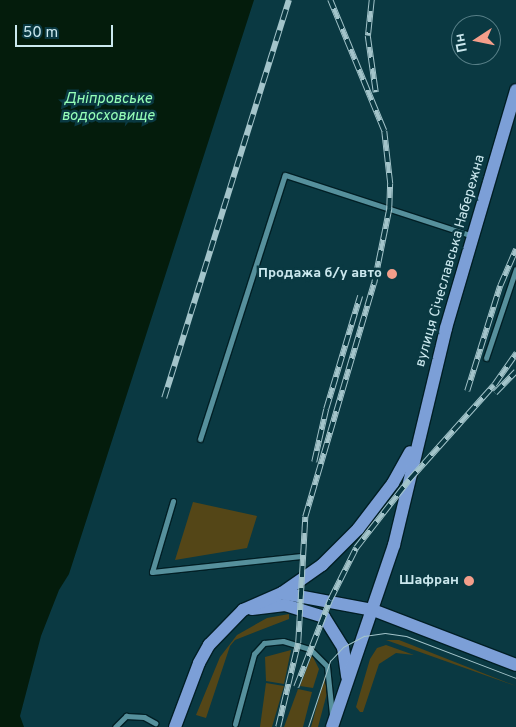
<!DOCTYPE html>
<meta charset="utf-8">
<style>
body{margin:0}
#map{position:relative;width:516px;height:727px;overflow:hidden;background:#0a3942;font-family:Overpass,sans-serif}
div>[style]{position:absolute}
[style*='--x']{left:calc(var(--x)*1px);top:calc(var(--y)*1px);width:calc(var(--w)*1px);rotate:calc(var(--a)*1deg)}
.green>*{inset:0;background:#544617}
.water>*{inset:0;background:#041c0c}
.roads{filter:drop-shadow(1px 0 #011f25) drop-shadow(-1px 0 #011f25) drop-shadow(0 1px #011f25) drop-shadow(0 -1px #011f25)}
.service>*{height:5px;margin:-2.5px;padding:0 2.5px;transform-origin:2.5px;border-radius:2.5px;background:#56909c}
.primary>*{height:12px;margin:-6px;padding:0 6px;transform-origin:6px;border-radius:6px;background:#7c9fd7}
.tram>*{height:1px;margin:-0.5px;padding:0 0.5px;transform-origin:0.5px;border-radius:0.5px;background:#a3c4ca}
.rail>*{height:5.5px;margin-top:-2.75px;transform-origin:0;background:repeating-linear-gradient(90deg,#0a3942 0 11px,#a3c4ca 0 22px);box-sizing:border-box;border-block:1px solid #a3c4ca}
.dots>*{width:14px;height:14px;translate:-50% -50%;box-sizing:border-box;border:2px solid #0a3942;border-radius:50%}
span{translate:-50% -50%;white-space:nowrap;text-align:center;line-height:1.15;-webkit-text-stroke:5px #0a3942;paint-order:stroke}
.street-label{font-size:14px;color:#cbe8ee}
.poi-label{font-size:14px;color:#cbe8ee;font-weight:700}
.right{translate:-100% -50%;text-align:right}
.water-label{font-size:15px;color:#95feb7;font-style:italic}
.north{position:absolute;left:451px;top:15px;width:50px;height:50px;box-sizing:border-box;background:#0a3942;border:1px solid #577f87;border-radius:50%;rotate:259deg;font-size:14px;font-weight:700;line-height:20px;text-align:center;color:#cbe8ee}
.north::after{content:'';display:block;margin:auto;width:18px;height:22px;background:#f49e8a;clip-path:polygon(50% 0,100% 100%,50% 72%,0 100%)}
.scale{position:absolute;left:15px;top:25px;width:98px;height:22px;box-sizing:border-box;border:2px solid #cbe8ee;border-top:0;padding-left:6px;font-size:15px;line-height:18px;white-space:nowrap;color:#cbe8ee;-webkit-text-stroke:4px #0a3942;paint-order:stroke}
</style>
<div id="map">
<div class="green">
<i style="clip-path:polygon(193px 502px,257px 516px,247px 548px,175px 560px)"></i>
<i style="clip-path:polygon(289px 614px,289px 619px,235px 640px,230px 646px,206px 718px,196px 715px,220px 657px,237px 635px,267px 618px)"></i>
<i style="clip-path:polygon(386px 640px,399px 640px,516px 686px)"></i>
<i style="clip-path:polygon(386px 645px,414px 655px,396px 653px,379px 664px,363px 712px,360px 712px,356px 707px,370px 659px,377px 648px)"></i>
<i style="clip-path:polygon(291px 650px,284px 684px,266px 681px,265px 657px)"></i>
<i style="clip-path:polygon(312px 655px,319px 669px,313px 688px,300px 686px)"></i>
<i style="clip-path:polygon(325px 676px,327px 693px,318px 727px,311px 727px)"></i>
<i style="clip-path:polygon(266px 683px,284px 686px,272px 727px,260px 727px)"></i>
<i style="clip-path:polygon(298px 689px,312px 692px,303px 727px,284px 727px)"></i>
</div>
<div class="water">
<i style="clip-path:polygon(0 0,254px 0,69px 574px,59px 590px,41px 636px,20px 716px,24px 727px,0 727px)"></i>
</div>
<div class="roads">
<div class="service">
<i style="--x:486;--y:358;--w:94;--a:-71.4"></i>
<i style="--x:200;--y:439;--w:277;--a:-72.2"></i>
<i style="--x:285;--y:175;--w:198;--a:18"></i>
<i style="--x:173;--y:501;--w:74;--a:106.5"></i>
<i style="--x:152;--y:572;--w:150;--a:-6.1"></i>
<i style="--x:235;--y:724;--w:73;--a:-74.8"></i>
<i style="--x:254;--y:654;--w:15;--a:-48"></i>
<i style="--x:264;--y:643;--w:19;--a:-6"></i>
<i style="--x:283;--y:641;--w:28;--a:17"></i>
<i style="--x:310;--y:649;--w:24;--a:45"></i>
<i style="--x:327;--y:666;--w:48;--a:84.1"></i>
<i style="--x:115;--y:727;--w:16;--a:-45"></i>
<i style="--x:126;--y:716;--w:18;--a:3"></i>
<i style="--x:144;--y:717;--w:13;--a:29"></i>
</div>
<div class="primary">
<i style="--x:282;--y:593;--w:49;--a:-35"></i>
<i style="--x:322;--y:565;--w:51;--a:-45"></i>
<i style="--x:358;--y:529;--w:58;--a:-52.7"></i>
<i style="--x:393;--y:483;--w:35;--a:-61"></i>
<i style="--x:252;--y:609;--w:33;--a:-7"></i>
<i style="--x:285;--y:605;--w:41;--a:17.1"></i>
<i style="--x:324;--y:617;--w:36;--a:58"></i>
<i style="--x:343;--y:647;--w:30;--a:82"></i>
<i style="--x:175;--y:727;--w:68;--a:-69.4"></i>
<i style="--x:199;--y:663;--w:21;--a:-61"></i>
<i style="--x:209;--y:645;--w:49;--a:-45.8"></i>
<i style="--x:243;--y:610;--w:43;--a:-23.6"></i>
<i style="--x:282;--y:593;--w:93;--a:10.6"></i>
<i style="--x:373;--y:610;--w:153;--a:21"></i>
<i style="--x:332;--y:727;--w:192;--a:-71.2"></i>
<i style="--x:394;--y:545;--w:223;--a:-76.5"></i>
<i style="--x:446;--y:328;--w:248;--a:-73.6"></i>
</div>
</div>
<div class="tram">
<i style="--x:308;--y:727;--w:70;--a:-71.6"></i>
<i style="--x:330;--y:661;--w:19;--a:-47"></i>
<i style="--x:343;--y:647;--w:24;--a:-28"></i>
<i style="--x:364;--y:636;--w:21;--a:-8"></i>
<i style="--x:385;--y:633;--w:21;--a:8"></i>
<i style="--x:406;--y:636;--w:118;--a:20.9"></i>
</div>
<div class="rail">
<i style="--x:372;--y:0;--w:36;--a:96"></i>
<i style="--x:368;--y:36;--w:57;--a:81.9"></i>
<i style="--x:467;--y:391;--w:110;--a:-72.6"></i>
<i style="--x:500;--y:286;--w:40;--a:-66.6"></i>
<i style="--x:495;--y:393;--w:30;--a:-46"></i>
<i style="--x:164;--y:398;--w:417;--a:-72.6"></i>
<i style="--x:314;--y:462;--w:54;--a:-77.2"></i>
<i style="--x:326;--y:409;--w:118;--a:-73.3"></i>
<i style="--x:296;--y:687;--w:93;--a:-68.7"></i>
<i style="--x:330;--y:600;--w:58;--a:-63.4"></i>
<i style="--x:356;--y:548;--w:86;--a:-52.1"></i>
<i style="--x:409;--y:480;--w:127;--a:-48.2"></i>
<i style="--x:494;--y:385;--w:39;--a:-55"></i>
<i style="--x:278;--y:727;--w:86;--a:-76.6"></i>
<i style="--x:298;--y:643;--w:126;--a:-86.8"></i>
<i style="--x:305;--y:517;--w:244;--a:-73.6"></i>
<i style="--x:374;--y:283;--w:76;--a:-78.5"></i>
<i style="--x:389;--y:209;--w:25;--a:-88"></i>
<i style="--x:390;--y:184;--w:53;--a:-96.5"></i>
<i style="--x:384;--y:131;--w:142;--a:-112.4"></i>
</div>
<div class="dots">
<i style="left:392px;top:274px;background:#f49e8a"></i>
<i style="left:469px;top:581px;background:#f49e8a"></i>
</div>
<div class="street-label">
<span style="left:451px;top:261px;rotate:-74deg">вулиця Січеславська Набережна</span>
</div>
<div class="poi-label">
<span class="right" style="left:382px;top:274px">Продажа б/у авто</span>
<span class="right" style="left:459px;top:581px">Шафран</span>
</div>
<div class="water-label">
<span style="left:108px;top:108px">Дніпровське<br>водосховище</span>
</div>
<div class="north">Пн</div>
<div class="scale">50 m</div>
</div>
